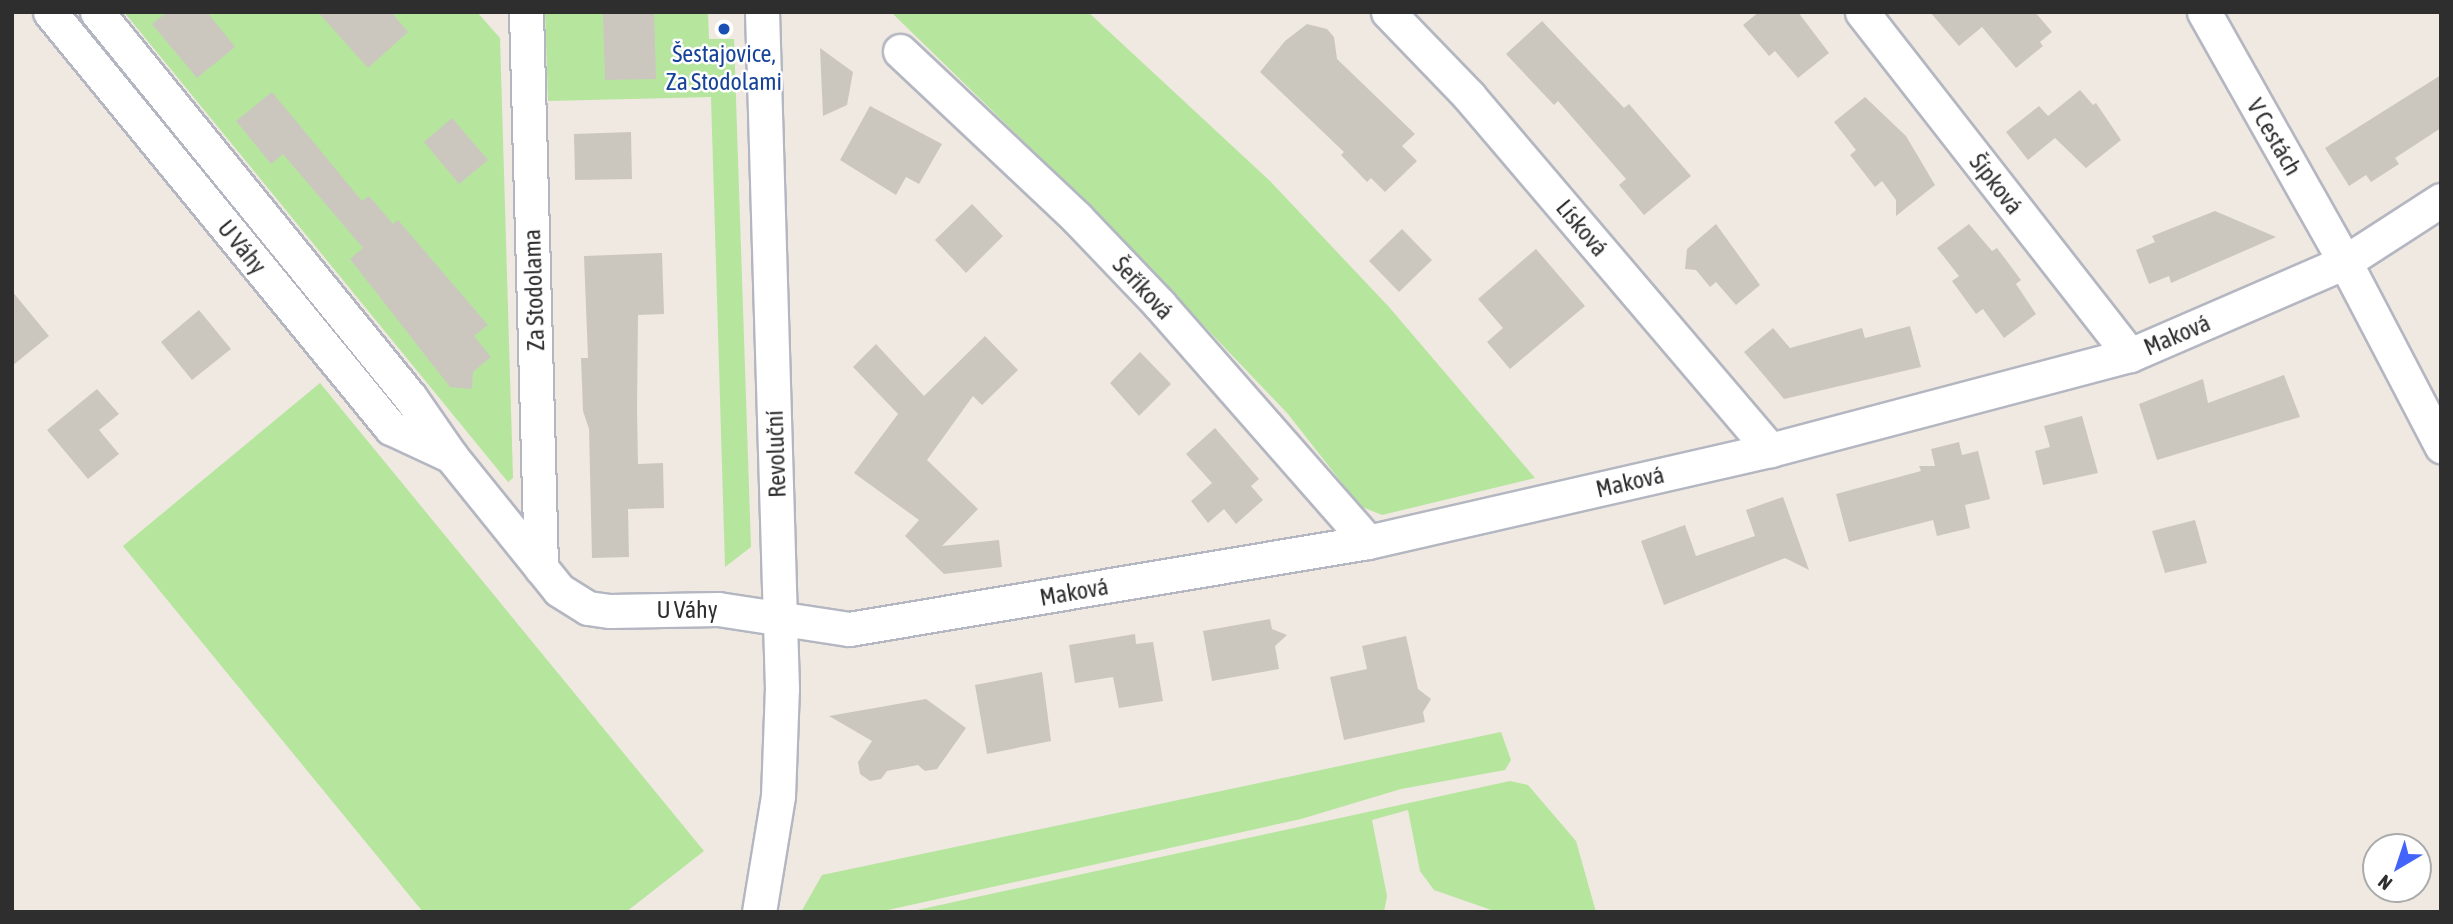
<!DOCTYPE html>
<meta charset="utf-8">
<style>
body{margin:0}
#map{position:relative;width:2453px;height:924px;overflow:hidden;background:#efe9e1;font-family:"Asap Condensed",sans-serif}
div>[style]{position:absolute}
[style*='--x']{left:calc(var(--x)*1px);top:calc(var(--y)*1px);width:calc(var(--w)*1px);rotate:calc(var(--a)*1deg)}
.green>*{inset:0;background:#b6e59e}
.building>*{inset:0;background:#cbc7bf}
.roads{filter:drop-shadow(2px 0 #b4b7c1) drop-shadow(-2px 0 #b4b7c1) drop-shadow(0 2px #b4b7c1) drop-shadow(0 -2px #b4b7c1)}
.minor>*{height:33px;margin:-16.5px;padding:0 16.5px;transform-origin:16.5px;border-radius:16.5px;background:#fff}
.dots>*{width:19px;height:19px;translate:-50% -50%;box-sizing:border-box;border:4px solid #fff;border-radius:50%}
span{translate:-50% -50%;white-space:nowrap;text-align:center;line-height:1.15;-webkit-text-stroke:5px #fff;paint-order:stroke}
.transit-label{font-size:24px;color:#164399}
.street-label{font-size:24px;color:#2e2e2e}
.frame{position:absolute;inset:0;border:14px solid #2e2e2e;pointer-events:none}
.north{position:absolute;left:2362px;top:833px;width:70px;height:70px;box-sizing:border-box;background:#fff;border:2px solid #ababab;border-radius:50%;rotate:219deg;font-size:19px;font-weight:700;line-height:28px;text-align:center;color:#2e2e2e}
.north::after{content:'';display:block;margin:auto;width:24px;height:32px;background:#4264fb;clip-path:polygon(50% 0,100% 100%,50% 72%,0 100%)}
</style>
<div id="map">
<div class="green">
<i style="clip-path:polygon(124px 12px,477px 12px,500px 38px,513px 478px,508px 482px)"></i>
<i style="clip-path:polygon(545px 12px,708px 12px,709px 39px,734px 39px,751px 547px,725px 567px,711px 97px,548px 101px)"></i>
<i style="clip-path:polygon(891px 12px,1088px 12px,1270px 181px,1389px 307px,1535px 478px,1382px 515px,1360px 506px,1288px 414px,1087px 203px)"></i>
<i style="clip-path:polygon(136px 83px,228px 196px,223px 200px,131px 87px)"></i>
<i style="clip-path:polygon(320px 383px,704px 851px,626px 912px,423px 912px,123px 546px)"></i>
<i style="clip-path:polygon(1501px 732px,1511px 760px,1505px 770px,1401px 789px,1301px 819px,879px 912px,801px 912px,822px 875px)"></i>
<i style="clip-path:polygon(1510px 781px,1528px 785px,1576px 841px,1596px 912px,1497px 912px,1434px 890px,1420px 871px,1408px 810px,1372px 820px,1387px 896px,1384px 912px,908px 912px)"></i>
</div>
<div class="building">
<i style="clip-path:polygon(167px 12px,207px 12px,235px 47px,197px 78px,152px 24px)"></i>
<i style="clip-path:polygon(318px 12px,391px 12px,408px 32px,368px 68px)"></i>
<i style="clip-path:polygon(603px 12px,654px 12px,656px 79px,605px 80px)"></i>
<i style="clip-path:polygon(1759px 12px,1798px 12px,1829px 53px,1798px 78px,1775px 51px,1769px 56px,1743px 25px)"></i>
<i style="clip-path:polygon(1930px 12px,2035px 12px,2052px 32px,2040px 42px,2043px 46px,2016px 68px,1982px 27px,1959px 46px)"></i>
<i style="clip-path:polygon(1542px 21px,1624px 108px,1629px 104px,1691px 176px,1644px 215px,1619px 185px,1626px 179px,1558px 101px,1554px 105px,1506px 54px)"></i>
<i style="clip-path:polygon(1307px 24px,1327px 29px,1334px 37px,1337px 59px,1415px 134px,1402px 146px,1417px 161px,1385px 192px,1371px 178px,1367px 182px,1341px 155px,1344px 152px,1260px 72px,1285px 41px)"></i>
<i style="clip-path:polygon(820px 48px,853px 72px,847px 105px,823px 116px)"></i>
<i style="clip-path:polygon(2441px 75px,2441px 128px,2395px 158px,2399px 164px,2371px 182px,2366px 175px,2349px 186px,2325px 148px)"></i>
<i style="clip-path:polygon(2080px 90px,2093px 105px,2096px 103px,2121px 140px,2086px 168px,2055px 138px,2028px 160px,2006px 132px,2039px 106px,2048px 116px)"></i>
<i style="clip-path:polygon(272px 92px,362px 201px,369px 196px,393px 224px,398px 220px,488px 325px,474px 336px,491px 357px,473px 372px,472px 389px,450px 387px,350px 259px,363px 248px,283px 154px,271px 164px,236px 121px)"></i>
<i style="clip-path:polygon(1865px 97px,1906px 136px,1935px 185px,1896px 216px,1896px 200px,1882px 181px,1875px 187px,1850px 155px,1856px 150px,1834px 122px)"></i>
<i style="clip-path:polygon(870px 106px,942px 144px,919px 184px,906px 177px,896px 195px,840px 160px)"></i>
<i style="clip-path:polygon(452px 118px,488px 160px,459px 184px,424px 142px)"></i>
<i style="clip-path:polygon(631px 132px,632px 179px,575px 180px,574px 134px)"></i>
<i style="clip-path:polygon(972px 204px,1003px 236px,966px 273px,935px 240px)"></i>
<i style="clip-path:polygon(2215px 211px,2276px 237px,2171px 283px,2169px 276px,2149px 284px,2136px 250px,2155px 242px,2152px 236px)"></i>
<i style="clip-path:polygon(1716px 224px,1760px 285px,1736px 305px,1716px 282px,1710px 287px,1696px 270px,1685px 269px,1687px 249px)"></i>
<i style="clip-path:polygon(1969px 224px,1992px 251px,1997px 248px,2021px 280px,2016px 284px,2036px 314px,2004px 338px,1983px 309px,1976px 314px,1952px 281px,1959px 276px,1937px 248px)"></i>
<i style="clip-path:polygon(1402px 229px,1432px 260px,1399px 292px,1369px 261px)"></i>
<i style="clip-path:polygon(1536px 249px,1585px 306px,1510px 369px,1487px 342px,1503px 328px,1478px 299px)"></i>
<i style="clip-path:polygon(662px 253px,664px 314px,638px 315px,637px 409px,638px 464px,663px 463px,664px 508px,628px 509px,629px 557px,592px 558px,589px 429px,583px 411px,581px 358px,588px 358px,584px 256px)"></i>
<i style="clip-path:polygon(12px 291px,49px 336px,12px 366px)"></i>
<i style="clip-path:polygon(199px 310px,231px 349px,192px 380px,161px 342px)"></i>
<i style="clip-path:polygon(1910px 326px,1921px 367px,1784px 399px,1744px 352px,1773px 328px,1790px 348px,1862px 328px,1865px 338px)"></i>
<i style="clip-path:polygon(985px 336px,1018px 370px,982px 405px,973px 396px,927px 460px,978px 509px,942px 546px,999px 540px,1002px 567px,944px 574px,905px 536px,919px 520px,854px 473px,898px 414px,853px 367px,876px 344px,924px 396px)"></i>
<i style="clip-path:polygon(1140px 352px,1171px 384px,1139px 416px,1110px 383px)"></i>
<i style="clip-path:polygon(2284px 375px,2300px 417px,2157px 460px,2139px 404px,2203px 379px,2208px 403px)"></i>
<i style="clip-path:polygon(97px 389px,119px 414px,99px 430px,119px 454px,88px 479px,47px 430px)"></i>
<i style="clip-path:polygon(2082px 416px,2098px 473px,2043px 485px,2035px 451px,2050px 447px,2044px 426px)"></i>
<i style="clip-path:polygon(1215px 428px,1259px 479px,1251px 486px,1263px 500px,1236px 524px,1224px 509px,1208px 523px,1191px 501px,1212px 483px,1186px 454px)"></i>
<i style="clip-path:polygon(1959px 442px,1962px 455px,1978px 451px,1990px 499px,1965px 505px,1970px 528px,1937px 536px,1933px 520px,1849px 542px,1836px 494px,1921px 471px,1919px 466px,1935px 466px,1931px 449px)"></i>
<i style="clip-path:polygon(1783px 497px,1809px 570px,1785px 558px,1664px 605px,1641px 541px,1685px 525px,1696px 556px,1755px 536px,1746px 510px)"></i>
<i style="clip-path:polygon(2195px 520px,2207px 563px,2165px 573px,2152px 531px)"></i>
<i style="clip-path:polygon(1270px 619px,1272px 629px,1287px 635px,1275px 646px,1279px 669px,1212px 681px,1203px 631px)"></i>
<i style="clip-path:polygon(1135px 634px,1136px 644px,1153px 642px,1163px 701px,1119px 708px,1113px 677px,1075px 683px,1069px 645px)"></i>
<i style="clip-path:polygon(1406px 636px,1418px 689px,1431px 699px,1423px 712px,1425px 722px,1344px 740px,1330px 677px,1367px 669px,1362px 646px)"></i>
<i style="clip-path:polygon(1042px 672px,1051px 741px,987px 754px,975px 685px)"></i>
<i style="clip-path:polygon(926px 699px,966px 728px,937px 769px,925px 771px,918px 765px,887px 771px,881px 779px,870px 781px,860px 774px,858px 762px,872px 741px,829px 716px)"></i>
</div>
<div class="roads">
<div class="minor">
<i style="--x:50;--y:12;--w:538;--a:50.66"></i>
<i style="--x:391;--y:428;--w:66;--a:25"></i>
<i style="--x:97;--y:12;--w:496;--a:50.9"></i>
<i style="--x:410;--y:397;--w:72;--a:55.2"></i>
<i style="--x:451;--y:456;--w:172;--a:51.1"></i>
<i style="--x:559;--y:590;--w:34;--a:32"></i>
<i style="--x:588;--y:608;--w:22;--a:8"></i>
<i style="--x:610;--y:611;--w:108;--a:-1.1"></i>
<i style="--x:718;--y:609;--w:133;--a:8.7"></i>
<i style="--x:849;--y:629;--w:526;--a:-9.52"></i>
<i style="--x:1368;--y:542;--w:412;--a:-12.9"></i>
<i style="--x:1770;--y:450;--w:372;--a:-14.8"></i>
<i style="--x:2130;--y:355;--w:234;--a:-23.4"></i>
<i style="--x:2345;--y:262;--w:114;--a:-32.9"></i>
<i style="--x:526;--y:12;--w:556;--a:88.45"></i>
<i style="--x:1388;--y:12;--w:117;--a:46"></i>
<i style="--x:1469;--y:96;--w:465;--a:49.6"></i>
<i style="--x:1862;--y:12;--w:435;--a:52"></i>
<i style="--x:2204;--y:12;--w:287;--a:60.6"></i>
<i style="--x:2345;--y:262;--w:208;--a:62.4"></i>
<i style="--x:900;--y:51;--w:243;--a:43.3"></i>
<i style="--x:1077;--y:218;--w:120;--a:46.3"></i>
<i style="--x:1160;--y:305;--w:315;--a:48.7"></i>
<i style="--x:759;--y:912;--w:118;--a:-80.7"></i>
<i style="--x:778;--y:796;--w:107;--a:-87.9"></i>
<i style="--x:782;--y:689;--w:677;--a:-91.69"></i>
</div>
</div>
<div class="dots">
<i style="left:724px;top:29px;background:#1a4fb4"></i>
</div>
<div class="transit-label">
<span style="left:724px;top:68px">Šestajovice,<br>Za Stodolami</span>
</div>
<div class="street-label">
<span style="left:2274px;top:137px;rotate:60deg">V Cestách</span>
<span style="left:1996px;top:184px;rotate:52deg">Šípková</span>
<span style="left:1582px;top:228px;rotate:50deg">Lísková</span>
<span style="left:242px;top:247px;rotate:51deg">U Váhy</span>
<span style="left:1143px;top:288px;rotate:47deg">Šeříková</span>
<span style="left:534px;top:290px;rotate:-92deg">Za Stodolama</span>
<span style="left:2177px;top:335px;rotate:-23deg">Maková</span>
<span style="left:776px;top:454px;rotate:-92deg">Revoluční</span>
<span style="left:1630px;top:482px;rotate:-13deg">Maková</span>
<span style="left:1074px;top:592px;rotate:-10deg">Maková</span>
<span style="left:687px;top:610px">U Váhy</span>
</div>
<div class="frame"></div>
<div class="north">N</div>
</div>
